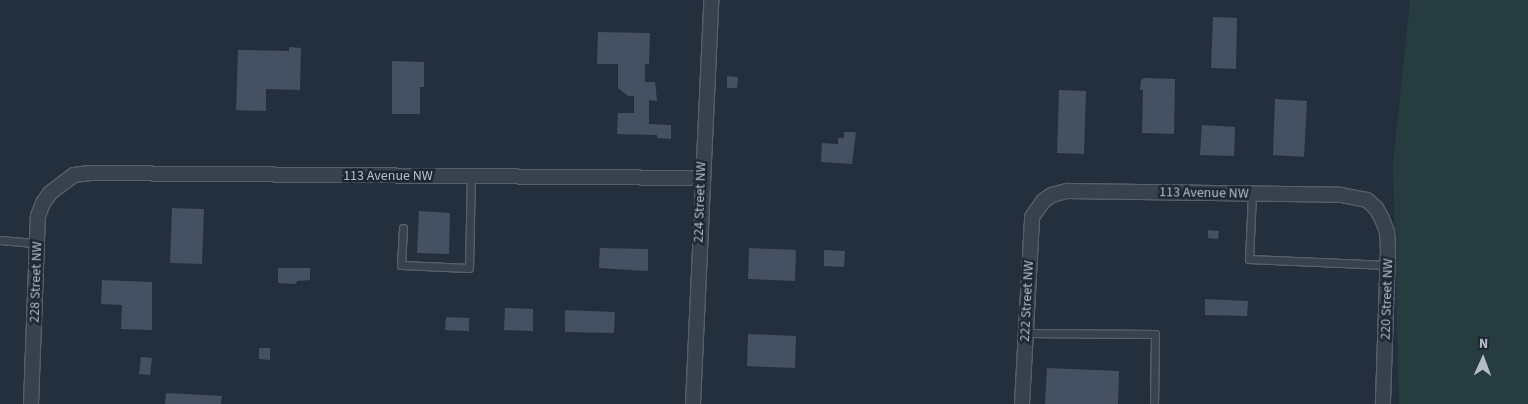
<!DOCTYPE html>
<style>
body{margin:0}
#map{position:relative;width:1528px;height:404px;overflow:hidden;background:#242f3e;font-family:"Source Sans 3",sans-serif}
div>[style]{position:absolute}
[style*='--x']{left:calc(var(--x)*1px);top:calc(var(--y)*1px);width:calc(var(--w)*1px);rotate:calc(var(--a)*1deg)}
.green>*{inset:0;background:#263c3f}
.building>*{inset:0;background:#455162}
.roads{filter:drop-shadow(1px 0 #565f6c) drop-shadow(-1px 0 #565f6c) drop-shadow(0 1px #565f6c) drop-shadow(0 -1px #565f6c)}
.service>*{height:7px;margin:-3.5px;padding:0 3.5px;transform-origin:3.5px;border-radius:3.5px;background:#38414e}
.minor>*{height:14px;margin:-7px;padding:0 7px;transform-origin:7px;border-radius:7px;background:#38414e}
span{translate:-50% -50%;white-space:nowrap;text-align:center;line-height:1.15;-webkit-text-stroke:5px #1d2633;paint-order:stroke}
.street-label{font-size:14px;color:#b4bcc9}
.north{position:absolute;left:1458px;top:334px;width:50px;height:50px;-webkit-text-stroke:4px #1d2633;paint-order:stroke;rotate:2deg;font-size:14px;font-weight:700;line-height:20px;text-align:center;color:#b4bcc9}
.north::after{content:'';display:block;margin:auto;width:18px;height:22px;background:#b4bcc9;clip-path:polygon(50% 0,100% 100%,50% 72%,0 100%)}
</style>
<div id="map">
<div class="green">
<i style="clip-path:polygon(1410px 0,1528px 0,1528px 404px,1399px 404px,1393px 164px)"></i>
</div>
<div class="building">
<i style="clip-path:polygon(1213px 17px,1237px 18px,1236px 69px,1211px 68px)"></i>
<i style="clip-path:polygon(598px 32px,650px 33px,649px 64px,645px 64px,645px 82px,655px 82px,657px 101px,649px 100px,649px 124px,671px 125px,671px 139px,657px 138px,657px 135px,617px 134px,618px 113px,634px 113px,634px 96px,628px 96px,618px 88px,618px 64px,597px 64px)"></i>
<i style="clip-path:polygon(289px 47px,301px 48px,300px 90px,266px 89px,266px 111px,236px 110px,238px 50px,289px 51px)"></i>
<i style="clip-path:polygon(392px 61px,424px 62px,424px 87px,420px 87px,420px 114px,392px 114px)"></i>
<i style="clip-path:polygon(727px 76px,738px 77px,737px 88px,727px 88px)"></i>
<i style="clip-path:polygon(1144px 78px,1175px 79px,1174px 134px,1142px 133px,1143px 90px,1140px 90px,1141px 80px)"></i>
<i style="clip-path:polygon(1059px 90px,1086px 91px,1084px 154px,1057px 153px)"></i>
<i style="clip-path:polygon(1275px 99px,1307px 101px,1304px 157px,1273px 155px)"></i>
<i style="clip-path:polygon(1202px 125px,1235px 127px,1234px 156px,1200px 155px)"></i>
<i style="clip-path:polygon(844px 132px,856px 132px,852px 164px,821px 162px,822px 143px,838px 144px,838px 138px,844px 138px)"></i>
<i style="clip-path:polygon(172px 208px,204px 209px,202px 264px,170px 263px)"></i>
<i style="clip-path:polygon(419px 211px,450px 213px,449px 254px,417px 253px)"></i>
<i style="clip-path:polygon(1208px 230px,1219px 231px,1218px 239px,1208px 238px)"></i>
<i style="clip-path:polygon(600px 248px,648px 249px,648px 271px,599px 268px)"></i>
<i style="clip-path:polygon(749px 248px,796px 250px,795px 281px,748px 279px)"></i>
<i style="clip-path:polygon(824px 250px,845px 251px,844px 267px,824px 266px)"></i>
<i style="clip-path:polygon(278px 268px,310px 268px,310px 280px,297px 281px,296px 284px,278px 283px)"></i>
<i style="clip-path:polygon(102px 280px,152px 282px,152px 330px,121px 329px,122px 305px,101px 304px)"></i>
<i style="clip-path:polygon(1205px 299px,1248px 301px,1247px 316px,1205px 315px)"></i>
<i style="clip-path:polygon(505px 308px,533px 309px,533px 331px,504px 330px)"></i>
<i style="clip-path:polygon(565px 310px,615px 312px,614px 333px,565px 332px)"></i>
<i style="clip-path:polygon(446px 317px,469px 318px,469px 331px,445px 330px)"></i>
<i style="clip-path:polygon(748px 334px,796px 336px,795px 368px,747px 366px)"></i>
<i style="clip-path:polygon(259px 348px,270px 348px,270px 360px,259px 359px)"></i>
<i style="clip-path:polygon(141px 357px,152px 358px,150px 375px,139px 374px)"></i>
<i style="clip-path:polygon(1047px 368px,1119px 371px,1118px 404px,1045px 404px)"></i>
<i style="clip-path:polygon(166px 393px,222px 396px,221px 404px,165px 404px)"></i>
</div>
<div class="roads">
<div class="service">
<i style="--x:1252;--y:194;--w:65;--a:92.6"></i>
<i style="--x:1249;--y:259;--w:139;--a:2.5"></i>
<i style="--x:403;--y:228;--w:37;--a:93"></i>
<i style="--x:401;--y:265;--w:68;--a:2.5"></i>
<i style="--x:469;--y:268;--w:92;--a:-88.8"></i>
<i style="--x:0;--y:240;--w:37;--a:5"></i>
<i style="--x:1025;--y:333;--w:130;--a:0.4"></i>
<i style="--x:1155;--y:334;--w:70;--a:90.8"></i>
</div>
<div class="minor">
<i style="--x:31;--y:404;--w:188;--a:-87.9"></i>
<i style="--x:38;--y:216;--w:14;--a:-69"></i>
<i style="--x:43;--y:203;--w:12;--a:-55"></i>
<i style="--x:50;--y:193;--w:30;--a:-37"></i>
<i style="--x:74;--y:175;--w:16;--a:-7"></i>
<i style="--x:90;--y:173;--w:611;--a:0.47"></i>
<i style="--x:693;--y:404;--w:404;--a:-87.4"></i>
<i style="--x:1022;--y:404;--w:187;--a:-86.9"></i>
<i style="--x:1032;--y:217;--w:19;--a:-55"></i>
<i style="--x:1043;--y:201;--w:11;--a:-34"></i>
<i style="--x:1052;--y:195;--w:16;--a:-15"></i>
<i style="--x:1067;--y:191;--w:274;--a:0.8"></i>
<i style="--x:1341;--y:195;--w:26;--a:11"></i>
<i style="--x:1367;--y:200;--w:12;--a:42"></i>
<i style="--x:1376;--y:208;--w:13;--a:61"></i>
<i style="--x:1382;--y:219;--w:14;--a:69"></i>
<i style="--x:1387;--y:232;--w:18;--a:87"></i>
<i style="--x:1388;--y:250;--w:154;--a:91.9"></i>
</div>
</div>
<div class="street-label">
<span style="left:388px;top:176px">113 Avenue NW</span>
<span style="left:1204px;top:193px;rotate:1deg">113 Avenue NW</span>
<span style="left:700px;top:202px;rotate:-88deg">224 Street NW</span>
<span style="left:36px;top:282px;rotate:-88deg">228 Street NW</span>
<span style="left:1387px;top:299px;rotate:-88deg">220 Street NW</span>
<span style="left:1027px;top:301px;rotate:-87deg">222 Street NW</span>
</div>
<div class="north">N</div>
</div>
